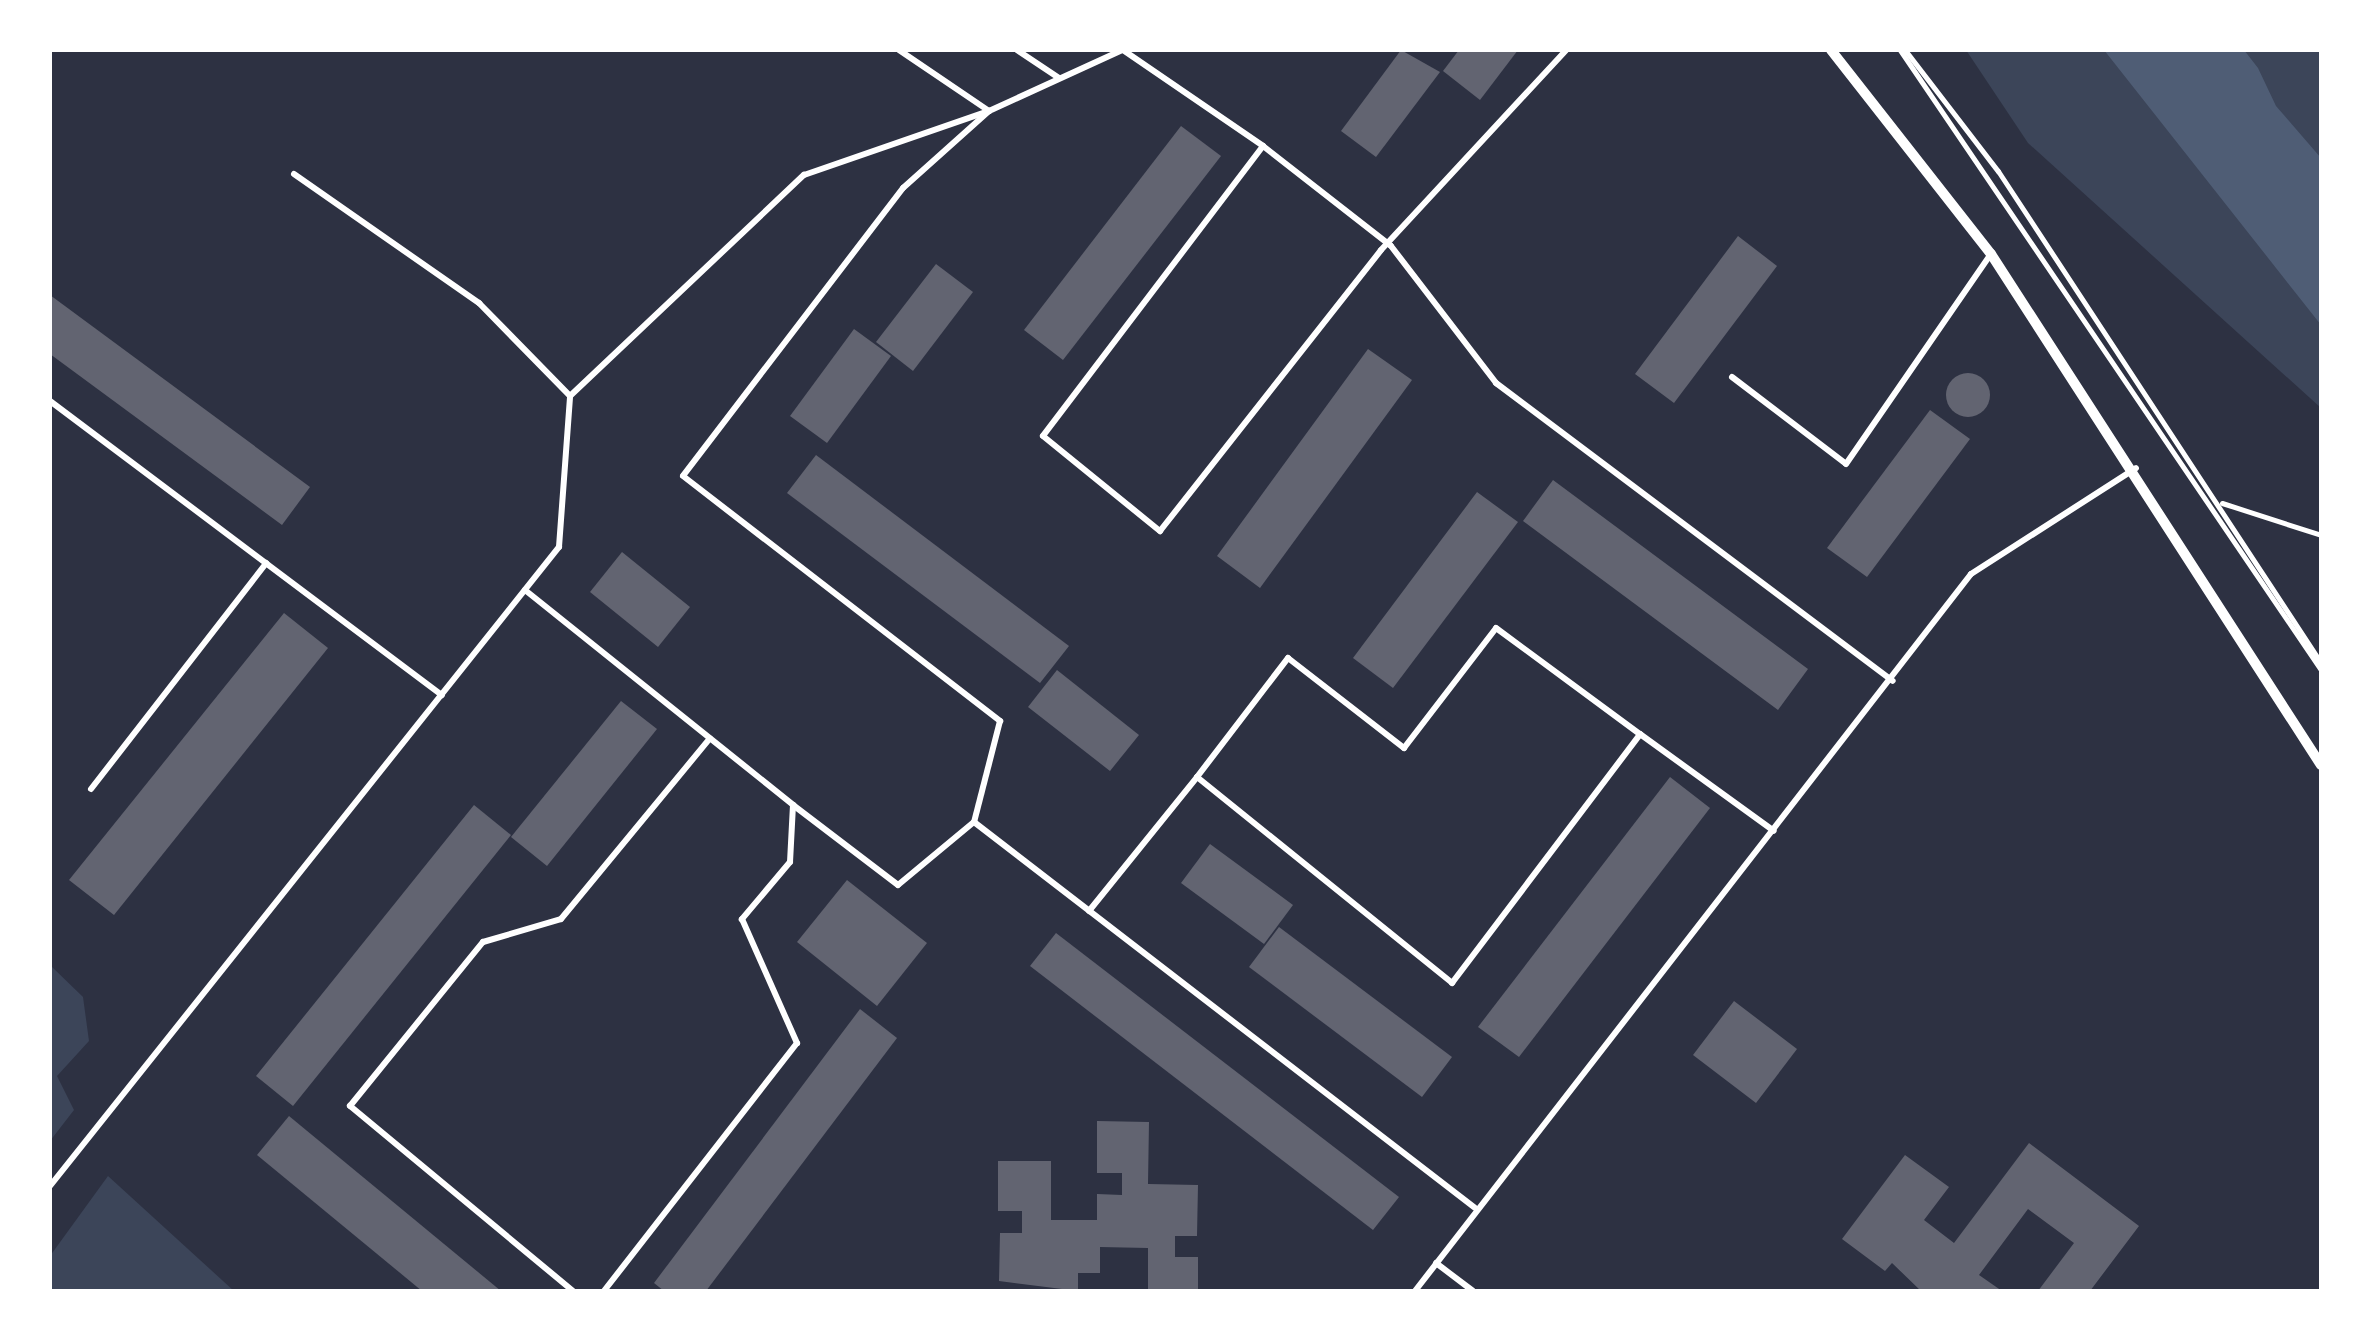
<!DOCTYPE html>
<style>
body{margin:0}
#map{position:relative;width:2371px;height:1341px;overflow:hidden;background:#2d3142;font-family:"Golos Text",sans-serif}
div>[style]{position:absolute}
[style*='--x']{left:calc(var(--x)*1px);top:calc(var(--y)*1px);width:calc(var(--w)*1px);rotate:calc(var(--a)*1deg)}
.green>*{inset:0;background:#3c4559}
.water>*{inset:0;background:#4f5d75}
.building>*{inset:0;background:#626471}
.round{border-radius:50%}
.path>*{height:5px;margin:-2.5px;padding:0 2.5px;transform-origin:2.5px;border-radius:2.5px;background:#fff}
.service>*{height:6px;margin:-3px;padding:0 3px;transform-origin:3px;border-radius:3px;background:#fff}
.minor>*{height:10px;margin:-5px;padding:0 5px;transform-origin:5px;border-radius:5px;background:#fff}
span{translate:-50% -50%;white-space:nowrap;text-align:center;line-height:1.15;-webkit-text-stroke:10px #fff;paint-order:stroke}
.frame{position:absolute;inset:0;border:52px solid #fff;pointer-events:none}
</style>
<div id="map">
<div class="green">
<i style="clip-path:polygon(1966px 50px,2321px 50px,2321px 408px,2028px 143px)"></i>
<i style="clip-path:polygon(50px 965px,83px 997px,89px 1041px,57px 1076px,74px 1110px,50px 1141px)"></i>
<i style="clip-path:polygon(108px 1176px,234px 1291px,50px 1291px,50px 1256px)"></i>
</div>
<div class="water">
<i style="clip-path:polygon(2104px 50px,2244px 50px,2258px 68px,2276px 106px,2321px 158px,2321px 325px)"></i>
</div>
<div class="building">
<i style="clip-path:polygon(1401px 50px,1440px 72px,1376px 157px,1341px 131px)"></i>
<i style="clip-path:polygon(1459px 50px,1518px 50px,1480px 100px,1443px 71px)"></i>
<i style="clip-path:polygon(1181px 126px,1221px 156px,1063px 360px,1024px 330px)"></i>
<i style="clip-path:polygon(1738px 236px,1777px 266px,1674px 403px,1635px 374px)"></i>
<i style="clip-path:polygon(936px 264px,973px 292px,913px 371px,876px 342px)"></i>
<i style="clip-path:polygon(50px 295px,310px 487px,282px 525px,50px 354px)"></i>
<i style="clip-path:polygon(854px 329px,891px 356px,827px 443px,790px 416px)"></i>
<i style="clip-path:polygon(1368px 349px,1412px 380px,1260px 588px,1217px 556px)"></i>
<i class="round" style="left:1946px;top:373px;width:44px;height:44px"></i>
<i style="clip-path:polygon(1930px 410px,1970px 439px,1867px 577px,1827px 548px)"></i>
<i style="clip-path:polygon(816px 455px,1069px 646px,1040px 683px,787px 493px)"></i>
<i style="clip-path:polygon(1553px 480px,1808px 669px,1778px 710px,1523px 521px)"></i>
<i style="clip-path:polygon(1477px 492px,1518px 522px,1393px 688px,1353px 658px)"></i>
<i style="clip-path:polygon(622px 552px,690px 607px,658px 647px,590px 592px)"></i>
<i style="clip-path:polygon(284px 613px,328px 648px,114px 915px,69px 880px)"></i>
<i style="clip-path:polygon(1057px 670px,1139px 735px,1110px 771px,1028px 707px)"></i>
<i style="clip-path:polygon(621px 701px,657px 729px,547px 866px,511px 837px)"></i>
<i style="clip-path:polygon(1670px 777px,1710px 808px,1519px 1057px,1478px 1027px)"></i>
<i style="clip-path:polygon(474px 805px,511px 835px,293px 1106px,256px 1076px)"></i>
<i style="clip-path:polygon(1210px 844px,1293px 905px,1264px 944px,1181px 883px)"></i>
<i style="clip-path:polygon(847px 880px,927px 943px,877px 1006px,797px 942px)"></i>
<i style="clip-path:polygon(1279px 927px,1452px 1057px,1422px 1097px,1249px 967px)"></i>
<i style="clip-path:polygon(1056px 933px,1399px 1197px,1373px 1230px,1030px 966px)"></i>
<i style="clip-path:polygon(1734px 1001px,1797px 1049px,1756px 1103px,1693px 1055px)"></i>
<i style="clip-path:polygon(860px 1009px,897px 1038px,706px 1291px,664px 1291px,654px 1283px)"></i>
<i style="clip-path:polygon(289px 1116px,501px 1291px,422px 1291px,257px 1155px)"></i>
<i style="clip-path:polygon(1097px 1121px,1149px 1122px,1148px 1184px,1198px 1185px,1197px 1236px,1175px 1236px,1175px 1257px,1198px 1257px,1198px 1291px,1148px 1291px,1148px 1248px,1100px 1247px,1100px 1273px,1078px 1273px,1078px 1291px,999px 1281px,1000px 1233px,1022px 1233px,1022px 1211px,998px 1211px,998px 1161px,1051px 1161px,1051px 1220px,1097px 1220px,1097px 1194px,1122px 1195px,1122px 1173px,1097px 1173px)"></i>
<i style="clip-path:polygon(2029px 1143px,2139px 1226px,2090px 1291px,2038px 1291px,2074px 1243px,2028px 1209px,1979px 1275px,2002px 1291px,1921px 1291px,1892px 1263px,1885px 1271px,1842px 1239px,1905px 1155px,1949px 1187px,1924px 1220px,1954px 1243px)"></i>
</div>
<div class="path">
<i style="--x:1900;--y:50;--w:749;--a:55.82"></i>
<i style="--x:1905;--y:50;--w:153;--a:52.5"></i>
<i style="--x:1998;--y:171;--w:589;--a:56.71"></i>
<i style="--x:2222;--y:503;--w:104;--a:17.9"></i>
</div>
<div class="service">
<i style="--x:899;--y:50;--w:109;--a:34.1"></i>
<i style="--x:989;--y:111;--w:115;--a:138.2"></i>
<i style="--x:903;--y:188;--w:362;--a:127.4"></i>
<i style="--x:683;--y:476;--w:401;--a:37.7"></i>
<i style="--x:1000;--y:721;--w:104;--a:104.4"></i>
<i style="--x:1017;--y:50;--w:50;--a:33.7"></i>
<i style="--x:1123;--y:50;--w:170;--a:34.4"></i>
<i style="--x:1263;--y:146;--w:364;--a:127.2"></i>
<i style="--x:1043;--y:436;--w:151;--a:39.1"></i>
<i style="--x:1160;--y:531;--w:357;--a:-51.8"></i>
<i style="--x:1381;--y:250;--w:272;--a:-47.2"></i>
<i style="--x:1263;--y:146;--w:162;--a:38"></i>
<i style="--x:1391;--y:246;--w:173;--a:52.5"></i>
<i style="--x:1496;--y:383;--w:496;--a:36.9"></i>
<i style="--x:294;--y:174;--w:226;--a:34.9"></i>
<i style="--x:479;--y:303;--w:130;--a:45.6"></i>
<i style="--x:1732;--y:377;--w:143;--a:37.3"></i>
<i style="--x:1846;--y:464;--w:255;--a:-55.4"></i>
<i style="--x:50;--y:401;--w:490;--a:36.9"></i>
<i style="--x:525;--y:590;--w:344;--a:38.7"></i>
<i style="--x:793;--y:805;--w:57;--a:93"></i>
<i style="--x:790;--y:862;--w:75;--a:130.1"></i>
<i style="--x:742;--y:919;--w:136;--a:66.1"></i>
<i style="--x:797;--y:1043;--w:314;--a:127.9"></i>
<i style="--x:1197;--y:777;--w:150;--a:-52.6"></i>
<i style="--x:1288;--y:658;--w:147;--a:37.8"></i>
<i style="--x:1404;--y:748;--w:151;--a:-52.5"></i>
<i style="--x:1496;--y:628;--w:179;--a:36.4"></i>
<i style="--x:91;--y:789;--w:286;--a:-52.2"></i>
<i style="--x:793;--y:805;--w:132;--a:37.3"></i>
<i style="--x:898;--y:885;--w:99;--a:-39.7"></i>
<i style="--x:974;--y:822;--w:632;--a:37.61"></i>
<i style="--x:1089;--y:911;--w:172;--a:-51.1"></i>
<i style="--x:1197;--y:777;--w:328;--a:38.9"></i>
<i style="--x:1452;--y:983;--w:312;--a:-52.9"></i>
<i style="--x:1640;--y:734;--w:165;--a:35.9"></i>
<i style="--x:50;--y:1186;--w:817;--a:-51.46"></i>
<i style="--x:559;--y:547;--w:151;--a:-85.8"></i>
<i style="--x:570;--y:396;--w:322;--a:-43.4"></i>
<i style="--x:804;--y:175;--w:196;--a:-19.1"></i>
<i style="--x:989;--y:111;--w:146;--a:-24.6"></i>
<i style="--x:1436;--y:1263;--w:46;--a:37.1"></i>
<i style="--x:573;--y:1291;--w:290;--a:-140.3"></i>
<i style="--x:350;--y:1106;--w:211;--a:-51"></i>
<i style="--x:483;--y:942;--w:81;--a:-16.4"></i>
<i style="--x:561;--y:919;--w:234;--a:-50.5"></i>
<i style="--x:1415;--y:1291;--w:907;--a:-52.21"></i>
<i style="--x:1971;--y:574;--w:196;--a:-32.7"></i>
</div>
<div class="minor">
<i style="--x:1831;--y:50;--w:259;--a:51.9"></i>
<i style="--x:1991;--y:254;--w:608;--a:57.15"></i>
</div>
<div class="frame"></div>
</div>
